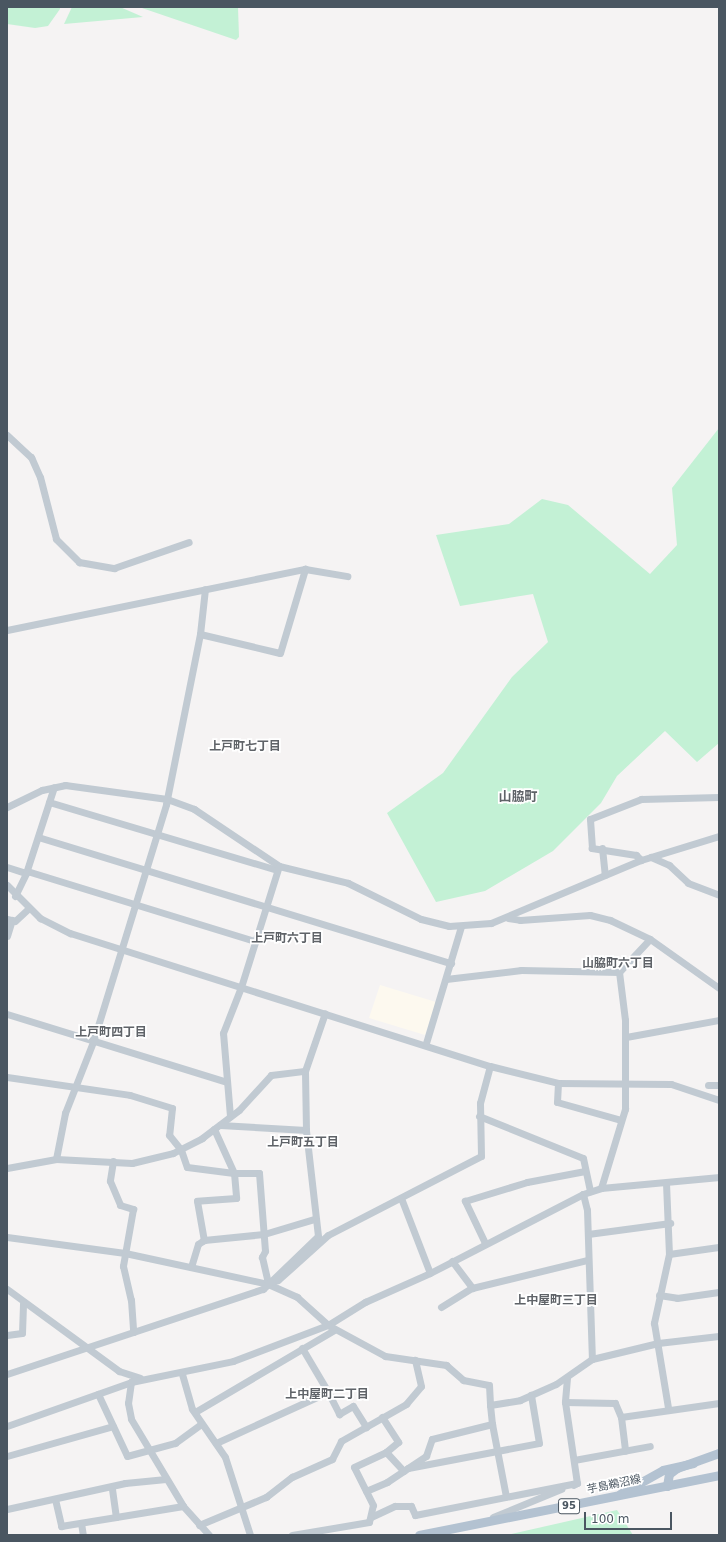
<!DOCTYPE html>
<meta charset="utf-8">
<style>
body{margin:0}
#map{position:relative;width:726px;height:1542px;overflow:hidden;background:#f5f3f3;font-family:"DejaVu Sans","Noto Sans JP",sans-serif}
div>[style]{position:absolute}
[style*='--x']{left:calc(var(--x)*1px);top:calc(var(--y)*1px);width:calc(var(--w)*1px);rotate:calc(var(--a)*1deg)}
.commercial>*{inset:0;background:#fdf9ef}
.green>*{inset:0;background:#c3f1d5}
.minor>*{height:7px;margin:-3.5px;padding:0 3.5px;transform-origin:3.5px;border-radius:3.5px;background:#c1cad2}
.major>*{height:9px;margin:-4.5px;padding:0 4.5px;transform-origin:4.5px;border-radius:4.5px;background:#b3c2d1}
span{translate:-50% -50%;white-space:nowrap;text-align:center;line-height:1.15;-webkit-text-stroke:3.5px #fff;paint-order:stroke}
.shield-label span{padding:1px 3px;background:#fff;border:1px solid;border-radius:3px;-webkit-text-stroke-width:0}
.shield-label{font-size:10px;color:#4a5661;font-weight:700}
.street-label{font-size:11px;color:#4a5661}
.neighbourhood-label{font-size:12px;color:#5f6368;font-weight:700}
.quarter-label{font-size:13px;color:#5f6368;font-weight:700}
.frame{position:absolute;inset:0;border:8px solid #4a5661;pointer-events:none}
.scale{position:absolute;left:584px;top:1512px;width:88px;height:18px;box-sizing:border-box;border:2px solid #4a5661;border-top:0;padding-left:5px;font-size:12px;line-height:14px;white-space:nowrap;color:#4a5661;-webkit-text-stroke:3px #fff;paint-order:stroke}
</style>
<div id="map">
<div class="commercial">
<i style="clip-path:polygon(380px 985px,436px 1002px,425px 1035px,369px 1018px)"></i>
</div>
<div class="green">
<i style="clip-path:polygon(7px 7px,60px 7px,60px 9px,48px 26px,35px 28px,7px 24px)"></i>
<i style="clip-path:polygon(72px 7px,120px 7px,143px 17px,64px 24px)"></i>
<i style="clip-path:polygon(139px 7px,238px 7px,239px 37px,236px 40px)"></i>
<i style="clip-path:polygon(719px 428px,719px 743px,697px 762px,665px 731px,617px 776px,601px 803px,553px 851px,485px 891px,436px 902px,387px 813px,443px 773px,512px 677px,548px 642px,533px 594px,460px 606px,436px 535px,509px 524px,542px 499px,568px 505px,650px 574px,677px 545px,672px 488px)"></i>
<i style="clip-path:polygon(617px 1510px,633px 1535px,507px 1535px)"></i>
</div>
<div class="minor">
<i style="--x:7;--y:435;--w:33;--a:43"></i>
<i style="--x:31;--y:457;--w:22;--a:66"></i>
<i style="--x:40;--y:477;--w:64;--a:75.5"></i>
<i style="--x:56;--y:539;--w:33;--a:45"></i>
<i style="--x:79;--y:562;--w:36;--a:10"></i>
<i style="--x:114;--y:568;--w:79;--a:-19.1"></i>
<i style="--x:7;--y:630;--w:304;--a:-11.6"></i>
<i style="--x:305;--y:569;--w:43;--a:9.5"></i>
<i style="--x:200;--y:634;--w:82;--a:13.4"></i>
<i style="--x:280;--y:653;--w:88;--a:-73.4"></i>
<i style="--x:49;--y:802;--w:238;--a:16.6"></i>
<i style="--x:7;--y:807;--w:39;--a:-26"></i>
<i style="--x:42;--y:790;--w:24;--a:-12"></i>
<i style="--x:65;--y:785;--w:103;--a:7.8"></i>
<i style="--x:167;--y:799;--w:29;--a:20"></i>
<i style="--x:194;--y:809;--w:102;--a:33.8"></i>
<i style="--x:279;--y:866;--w:71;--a:13.8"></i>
<i style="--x:348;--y:883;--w:81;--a:26.3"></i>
<i style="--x:421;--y:919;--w:29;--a:14"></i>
<i style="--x:449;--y:926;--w:42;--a:-4.1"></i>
<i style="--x:491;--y:923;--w:163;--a:-22.8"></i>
<i style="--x:641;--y:860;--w:82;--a:-17.1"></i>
<i style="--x:38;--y:837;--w:432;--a:17"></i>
<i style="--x:602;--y:848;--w:27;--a:84"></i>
<i style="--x:651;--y:857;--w:20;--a:24"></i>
<i style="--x:669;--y:865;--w:26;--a:43"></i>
<i style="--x:688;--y:883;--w:33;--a:21"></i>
<i style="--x:641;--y:860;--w:7;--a:-135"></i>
<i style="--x:636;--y:855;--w:45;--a:-171"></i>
<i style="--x:592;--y:848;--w:29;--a:-94"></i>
<i style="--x:590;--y:819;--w:55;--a:-21.4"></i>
<i style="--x:641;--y:799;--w:78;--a:-1.5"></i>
<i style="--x:7;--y:867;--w:20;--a:18"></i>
<i style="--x:26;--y:873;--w:90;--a:-72"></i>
<i style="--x:27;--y:871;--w:239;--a:17.1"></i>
<i style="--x:7;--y:885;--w:47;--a:45"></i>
<i style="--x:40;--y:918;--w:34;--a:27"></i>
<i style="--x:70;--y:933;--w:441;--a:17.6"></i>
<i style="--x:490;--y:1066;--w:70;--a:14"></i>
<i style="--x:558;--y:1083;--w:113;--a:0.5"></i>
<i style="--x:671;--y:1084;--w:51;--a:18.4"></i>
<i style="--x:15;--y:896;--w:25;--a:-64"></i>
<i style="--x:508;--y:918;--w:12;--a:9"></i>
<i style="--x:520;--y:920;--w:70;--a:-4.1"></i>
<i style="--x:590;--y:915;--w:21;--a:14"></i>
<i style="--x:610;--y:920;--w:44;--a:25.4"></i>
<i style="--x:650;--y:939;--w:85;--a:35.4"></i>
<i style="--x:7;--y:919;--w:8;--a:14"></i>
<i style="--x:15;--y:921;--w:18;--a:-43"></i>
<i style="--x:7;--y:936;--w:17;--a:-73"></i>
<i style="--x:446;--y:979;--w:76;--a:-6.8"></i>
<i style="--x:521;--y:970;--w:98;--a:1.2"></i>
<i style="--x:7;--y:1014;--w:229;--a:17.2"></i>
<i style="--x:626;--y:1037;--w:95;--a:-10.4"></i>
<i style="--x:426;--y:1043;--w:122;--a:-73.3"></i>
<i style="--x:7;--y:1077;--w:124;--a:8.3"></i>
<i style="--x:130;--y:1095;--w:44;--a:17.2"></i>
<i style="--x:172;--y:1108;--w:27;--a:96"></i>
<i style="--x:169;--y:1135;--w:19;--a:51"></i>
<i style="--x:181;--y:1150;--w:18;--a:71"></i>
<i style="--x:187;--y:1167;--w:47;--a:7.3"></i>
<i style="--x:234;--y:1173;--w:25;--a:85"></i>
<i style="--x:236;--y:1198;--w:39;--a:176"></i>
<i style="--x:197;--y:1201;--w:40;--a:80"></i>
<i style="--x:204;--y:1240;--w:7;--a:146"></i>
<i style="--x:198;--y:1244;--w:24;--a:107"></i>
<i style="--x:558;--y:1083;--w:19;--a:93"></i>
<i style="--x:557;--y:1102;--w:66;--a:15.7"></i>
<i style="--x:708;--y:1085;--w:11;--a:0"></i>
<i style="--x:230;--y:1116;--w:83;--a:-94.8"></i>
<i style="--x:223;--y:1033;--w:49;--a:-68.6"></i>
<i style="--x:241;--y:987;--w:127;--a:-72.6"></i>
<i style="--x:479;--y:1116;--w:112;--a:22"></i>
<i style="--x:583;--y:1158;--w:34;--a:78"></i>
<i style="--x:220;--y:1125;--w:86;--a:3.3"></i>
<i style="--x:214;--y:1129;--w:48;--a:65.6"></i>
<i style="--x:234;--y:1173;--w:25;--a:0"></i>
<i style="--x:259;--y:1173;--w:78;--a:85.6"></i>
<i style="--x:265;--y:1251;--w:7;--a:117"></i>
<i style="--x:262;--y:1257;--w:28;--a:77"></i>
<i style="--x:56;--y:1159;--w:47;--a:-78.9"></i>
<i style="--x:65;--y:1113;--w:76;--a:-68.5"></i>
<i style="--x:93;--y:1042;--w:249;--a:-72.9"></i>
<i style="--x:166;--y:804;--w:173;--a:-78.7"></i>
<i style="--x:200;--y:634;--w:45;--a:-83.7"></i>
<i style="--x:113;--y:1161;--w:20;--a:99"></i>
<i style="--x:110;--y:1181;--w:26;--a:67"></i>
<i style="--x:120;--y:1205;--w:14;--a:17"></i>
<i style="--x:133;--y:1209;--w:58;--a:100"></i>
<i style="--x:123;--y:1266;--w:35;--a:77"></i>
<i style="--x:131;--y:1300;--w:32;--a:86"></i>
<i style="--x:7;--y:1168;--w:50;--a:-10.4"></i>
<i style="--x:56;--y:1159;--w:76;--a:3"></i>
<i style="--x:132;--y:1163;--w:42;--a:-13.7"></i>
<i style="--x:173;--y:1153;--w:33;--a:-27"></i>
<i style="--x:202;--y:1138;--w:46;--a:-37.1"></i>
<i style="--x:239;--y:1110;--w:47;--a:-47.6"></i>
<i style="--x:271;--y:1075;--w:34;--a:-7"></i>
<i style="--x:666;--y:1183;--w:71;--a:87.6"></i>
<i style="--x:669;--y:1254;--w:71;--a:102.3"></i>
<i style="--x:654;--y:1323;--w:86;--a:80.6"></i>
<i style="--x:601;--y:1188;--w:83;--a:-73.1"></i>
<i style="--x:625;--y:1109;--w:89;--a:-90"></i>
<i style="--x:625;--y:1020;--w:48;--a:-97.1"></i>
<i style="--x:619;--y:972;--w:45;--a:-46.8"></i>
<i style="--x:583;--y:1194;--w:16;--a:76"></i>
<i style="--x:587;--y:1210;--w:149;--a:88.1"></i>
<i style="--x:401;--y:1198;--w:80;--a:68.9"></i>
<i style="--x:588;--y:1234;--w:83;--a:-7.6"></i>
<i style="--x:7;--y:1237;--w:119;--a:7.7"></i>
<i style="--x:125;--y:1253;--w:146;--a:12.2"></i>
<i style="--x:268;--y:1284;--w:32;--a:24"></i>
<i style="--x:297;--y:1297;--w:42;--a:42.1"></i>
<i style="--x:328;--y:1325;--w:44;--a:-31.9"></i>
<i style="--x:365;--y:1302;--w:71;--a:-24"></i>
<i style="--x:430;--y:1273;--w:172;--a:-27.3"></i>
<i style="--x:583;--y:1194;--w:19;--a:-18"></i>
<i style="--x:601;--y:1188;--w:119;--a:-5.3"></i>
<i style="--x:204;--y:1240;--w:60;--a:-5.7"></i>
<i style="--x:264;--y:1234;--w:52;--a:-16.7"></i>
<i style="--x:485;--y:1243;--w:47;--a:-115.5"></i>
<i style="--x:465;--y:1201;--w:65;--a:-17"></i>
<i style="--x:527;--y:1182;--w:59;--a:-10.7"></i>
<i style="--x:669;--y:1254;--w:50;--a:-8"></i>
<i style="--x:452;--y:1261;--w:34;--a:53"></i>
<i style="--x:472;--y:1288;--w:118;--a:-13.7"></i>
<i style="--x:268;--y:1283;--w:10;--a:-17"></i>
<i style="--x:278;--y:1280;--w:67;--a:-42"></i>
<i style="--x:328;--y:1235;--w:172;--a:-27.3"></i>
<i style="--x:481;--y:1156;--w:53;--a:-91.1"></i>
<i style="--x:480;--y:1103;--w:38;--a:-75"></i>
<i style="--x:7;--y:1289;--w:139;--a:36.2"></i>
<i style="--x:119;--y:1371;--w:22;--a:18"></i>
<i style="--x:659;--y:1295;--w:18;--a:9"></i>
<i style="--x:677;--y:1298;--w:42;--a:-8.1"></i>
<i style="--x:441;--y:1307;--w:36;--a:-32"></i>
<i style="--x:7;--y:1335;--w:15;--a:-8"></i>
<i style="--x:22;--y:1333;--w:30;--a:-88"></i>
<i style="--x:302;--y:1348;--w:51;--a:59.4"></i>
<i style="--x:7;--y:1374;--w:270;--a:-18.4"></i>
<i style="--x:263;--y:1289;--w:76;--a:-43.9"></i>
<i style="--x:318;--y:1236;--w:107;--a:-96.5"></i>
<i style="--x:306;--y:1130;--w:59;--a:-91"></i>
<i style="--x:305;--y:1071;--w:61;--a:-71"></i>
<i style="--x:182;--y:1374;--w:36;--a:74"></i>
<i style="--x:192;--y:1409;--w:58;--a:55.5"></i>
<i style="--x:225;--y:1457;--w:82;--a:72.2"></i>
<i style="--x:567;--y:1378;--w:24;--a:95"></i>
<i style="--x:565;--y:1402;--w:82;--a:81.6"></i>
<i style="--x:577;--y:1483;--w:4;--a:153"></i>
<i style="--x:131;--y:1382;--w:21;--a:98"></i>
<i style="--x:128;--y:1403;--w:16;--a:79"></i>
<i style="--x:131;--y:1419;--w:101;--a:59.1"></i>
<i style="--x:183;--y:1506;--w:39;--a:48"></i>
<i style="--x:98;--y:1394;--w:68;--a:64.9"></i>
<i style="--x:127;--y:1456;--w:50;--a:-15.2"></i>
<i style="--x:175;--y:1443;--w:32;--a:-36"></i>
<i style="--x:565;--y:1402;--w:50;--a:1.1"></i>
<i style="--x:615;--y:1403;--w:15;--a:67"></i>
<i style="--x:621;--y:1417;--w:99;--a:-8.1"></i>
<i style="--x:195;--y:1412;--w:161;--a:-30.5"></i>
<i style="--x:382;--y:1417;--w:30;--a:57"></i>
<i style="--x:398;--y:1442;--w:16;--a:140"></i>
<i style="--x:621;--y:1417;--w:34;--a:83"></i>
<i style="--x:492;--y:1424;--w:74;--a:79.1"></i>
<i style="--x:7;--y:1426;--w:132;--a:-19.5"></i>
<i style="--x:131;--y:1382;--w:104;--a:-11.6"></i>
<i style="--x:233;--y:1361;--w:102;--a:-20.8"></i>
<i style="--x:328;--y:1325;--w:65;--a:28.5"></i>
<i style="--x:385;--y:1356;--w:62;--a:8.4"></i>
<i style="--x:446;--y:1365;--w:23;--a:41"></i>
<i style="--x:463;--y:1380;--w:26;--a:11"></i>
<i style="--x:489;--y:1385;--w:20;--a:87"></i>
<i style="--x:490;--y:1405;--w:30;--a:-9"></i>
<i style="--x:520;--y:1400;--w:39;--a:-24"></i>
<i style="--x:556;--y:1384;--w:44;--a:-34.8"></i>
<i style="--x:592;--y:1359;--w:68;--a:-13.6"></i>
<i style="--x:658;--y:1343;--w:61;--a:-6.5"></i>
<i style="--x:216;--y:1443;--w:123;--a:-24.5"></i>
<i style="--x:328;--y:1392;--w:25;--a:63"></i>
<i style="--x:339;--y:1414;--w:16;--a:-30"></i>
<i style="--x:353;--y:1406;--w:25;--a:58"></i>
<i style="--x:7;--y:1456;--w:110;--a:-15.8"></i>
<i style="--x:574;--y:1460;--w:77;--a:-10.4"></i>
<i style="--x:408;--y:1468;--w:133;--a:-10.8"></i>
<i style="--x:539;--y:1443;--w:49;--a:-99.5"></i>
<i style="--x:112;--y:1489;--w:28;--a:82"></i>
<i style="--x:116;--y:1517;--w:68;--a:-9.3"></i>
<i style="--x:366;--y:1491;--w:23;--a:-23"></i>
<i style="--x:387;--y:1482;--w:47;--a:-33.7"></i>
<i style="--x:426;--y:1456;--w:18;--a:-71"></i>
<i style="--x:432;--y:1439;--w:62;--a:-14"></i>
<i style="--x:492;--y:1424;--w:19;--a:-96"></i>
<i style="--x:55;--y:1499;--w:28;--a:77"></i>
<i style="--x:61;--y:1526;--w:56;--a:-9.3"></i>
<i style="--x:7;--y:1509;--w:121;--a:-12.4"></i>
<i style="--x:125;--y:1483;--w:41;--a:-5.6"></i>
<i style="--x:371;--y:1517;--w:26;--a:-25"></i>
<i style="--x:395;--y:1506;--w:16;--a:0"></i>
<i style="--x:411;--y:1506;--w:10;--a:66"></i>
<i style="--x:415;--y:1515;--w:165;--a:-11.2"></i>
<i style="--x:493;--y:1517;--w:74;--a:-22.4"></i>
<i style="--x:81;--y:1523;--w:12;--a:81"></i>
<i style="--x:199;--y:1525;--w:73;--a:-22.7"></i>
<i style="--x:266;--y:1497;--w:33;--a:-38"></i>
<i style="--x:292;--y:1477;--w:44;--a:-24.2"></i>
<i style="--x:332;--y:1459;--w:20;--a:-63"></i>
<i style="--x:341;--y:1441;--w:75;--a:-29.6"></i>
<i style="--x:406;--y:1404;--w:23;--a:-50"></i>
<i style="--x:421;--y:1386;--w:27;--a:-103"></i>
<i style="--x:292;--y:1535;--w:78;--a:-9.6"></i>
<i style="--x:369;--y:1522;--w:17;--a:-77"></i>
<i style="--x:373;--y:1505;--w:42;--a:-116.6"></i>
<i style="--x:354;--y:1467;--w:35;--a:-25"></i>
<i style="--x:386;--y:1452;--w:26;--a:47"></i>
</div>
<div class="major">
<i style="--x:667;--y:1486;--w:12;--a:-81"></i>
<i style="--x:669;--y:1474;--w:10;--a:-37"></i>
<i style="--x:677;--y:1468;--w:45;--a:-19.7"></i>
<i style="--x:620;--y:1494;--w:49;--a:-29.2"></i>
<i style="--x:663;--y:1470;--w:31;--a:-13"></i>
<i style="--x:419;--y:1535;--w:306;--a:-11.3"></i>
</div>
<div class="shield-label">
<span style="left:569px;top:1506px">95</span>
</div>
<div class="street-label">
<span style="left:614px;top:1485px;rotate:-12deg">芋島鵜沼線</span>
</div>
<div class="neighbourhood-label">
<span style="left:245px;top:747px">上戸町七丁目</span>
<span style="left:287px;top:939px">上戸町六丁目</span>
<span style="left:618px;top:964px">山脇町六丁目</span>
<span style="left:111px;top:1033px">上戸町四丁目</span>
<span style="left:303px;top:1143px">上戸町五丁目</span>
<span style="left:556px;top:1301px">上中屋町三丁目</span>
<span style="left:327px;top:1395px">上中屋町二丁目</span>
</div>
<div class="quarter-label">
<span style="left:518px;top:797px">山脇町</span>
</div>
<div class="frame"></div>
<div class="scale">100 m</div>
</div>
